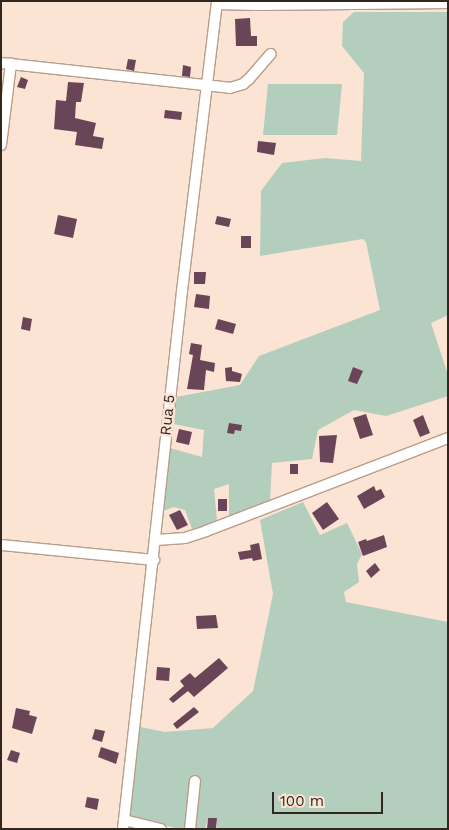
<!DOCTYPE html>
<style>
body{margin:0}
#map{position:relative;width:449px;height:830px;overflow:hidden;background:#fbe4d3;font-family:"Work Sans",sans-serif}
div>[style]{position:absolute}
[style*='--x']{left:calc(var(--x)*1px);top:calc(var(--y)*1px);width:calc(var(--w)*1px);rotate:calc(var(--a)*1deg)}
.green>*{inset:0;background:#b3cebc}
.building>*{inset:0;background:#6a4557}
.roads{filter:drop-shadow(1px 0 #b89d89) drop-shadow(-1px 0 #b89d89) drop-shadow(0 1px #b89d89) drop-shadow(0 -1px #b89d89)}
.minor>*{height:10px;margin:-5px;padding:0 5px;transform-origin:5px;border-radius:5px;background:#fff}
span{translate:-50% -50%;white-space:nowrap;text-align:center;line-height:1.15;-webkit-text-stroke:5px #fbe4d3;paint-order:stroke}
.street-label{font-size:15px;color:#32271f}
.frame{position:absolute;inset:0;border:2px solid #32271f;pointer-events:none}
.scale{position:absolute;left:272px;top:792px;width:111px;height:22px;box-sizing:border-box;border:2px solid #32271f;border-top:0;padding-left:6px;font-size:15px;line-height:18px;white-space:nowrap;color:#32271f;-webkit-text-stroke:4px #fbe4d3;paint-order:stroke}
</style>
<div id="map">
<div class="green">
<i style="clip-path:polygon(354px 12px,448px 12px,448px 315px,431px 323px,448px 375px,448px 396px,386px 416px,354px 410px,318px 430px,312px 459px,272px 463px,270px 501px,229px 518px,229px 484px,214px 489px,217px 521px,192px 529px,185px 510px,174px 507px,163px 511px,170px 448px,202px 457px,204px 430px,173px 424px,176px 397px,240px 385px,259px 356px,380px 310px,366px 242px,363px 239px,260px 256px,261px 191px,282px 163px,325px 158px,361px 161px,364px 73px,342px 46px,343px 22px)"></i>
<i style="clip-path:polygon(268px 84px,342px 84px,337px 135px,263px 135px)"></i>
<i style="clip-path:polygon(303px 502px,320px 535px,347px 523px,362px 554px,357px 564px,359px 582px,344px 592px,346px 602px,448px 622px,448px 829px,217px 829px,217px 818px,208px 818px,205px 829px,180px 829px,129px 817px,140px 727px,165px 732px,213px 728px,253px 691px,273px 594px,260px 520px)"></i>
</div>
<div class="building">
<i style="clip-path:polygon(250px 18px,251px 36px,257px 36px,257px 46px,236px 46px,235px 19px)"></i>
<i style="clip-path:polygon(128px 59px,136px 60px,134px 71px,126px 69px)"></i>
<i style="clip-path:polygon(183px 65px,191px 67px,190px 77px,182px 76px)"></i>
<i style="clip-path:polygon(21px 77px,28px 80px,25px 89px,17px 87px)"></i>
<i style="clip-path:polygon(68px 82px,84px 83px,81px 102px,76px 102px,75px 118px,96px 123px,93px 136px,104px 138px,102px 149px,75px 145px,77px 132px,54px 129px,56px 100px,66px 101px)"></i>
<i style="clip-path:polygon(165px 110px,182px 112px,181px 120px,164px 118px)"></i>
<i style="clip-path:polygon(258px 141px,276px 143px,274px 155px,257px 152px)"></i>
<i style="clip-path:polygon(58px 215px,77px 219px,73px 238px,54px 234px)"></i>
<i style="clip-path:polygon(217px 216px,231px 219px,229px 227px,215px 224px)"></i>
<i style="clip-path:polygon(241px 236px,251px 236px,251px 248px,241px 248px)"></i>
<i style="clip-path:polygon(194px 272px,206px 272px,205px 284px,194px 284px)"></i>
<i style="clip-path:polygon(196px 294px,210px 296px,209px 309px,194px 307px)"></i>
<i style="clip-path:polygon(23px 317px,32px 319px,30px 331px,21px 329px)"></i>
<i style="clip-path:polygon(218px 319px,236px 324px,233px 334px,215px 329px)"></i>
<i style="clip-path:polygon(191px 343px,202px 345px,200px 360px,215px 363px,214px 372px,206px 370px,204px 390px,187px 389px,193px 355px,189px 354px)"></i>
<i style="clip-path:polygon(232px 367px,232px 371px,242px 374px,240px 382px,226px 381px,225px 368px)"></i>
<i style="clip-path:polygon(353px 367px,363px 371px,357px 384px,348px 381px)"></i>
<i style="clip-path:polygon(366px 414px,373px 435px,360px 439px,353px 418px)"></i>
<i style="clip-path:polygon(423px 415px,430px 433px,420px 437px,413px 420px)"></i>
<i style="clip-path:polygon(229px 423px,242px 425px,241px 431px,235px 430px,234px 434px,227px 433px)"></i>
<i style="clip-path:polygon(179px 429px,192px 432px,189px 445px,176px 442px)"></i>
<i style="clip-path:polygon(337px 435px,333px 463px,320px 462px,319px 436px)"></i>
<i style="clip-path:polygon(290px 464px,298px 464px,298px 474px,290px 474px)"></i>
<i style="clip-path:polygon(374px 486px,376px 491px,381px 489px,385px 497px,364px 509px,357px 496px)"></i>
<i style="clip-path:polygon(218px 499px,227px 499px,227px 511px,218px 511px)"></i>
<i style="clip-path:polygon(327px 502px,339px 519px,323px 530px,312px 513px)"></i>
<i style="clip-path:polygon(180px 510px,188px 525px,177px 530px,169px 515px)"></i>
<i style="clip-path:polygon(384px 535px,387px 547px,363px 556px,358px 542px,366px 539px,367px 541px)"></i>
<i style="clip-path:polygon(259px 543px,262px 559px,253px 561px,252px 558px,240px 560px,238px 552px,251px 550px,250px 545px)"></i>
<i style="clip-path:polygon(375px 563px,380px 570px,371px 578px,366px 571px)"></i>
<i style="clip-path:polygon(216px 615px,218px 628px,197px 629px,196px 616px)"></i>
<i style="clip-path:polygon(219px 658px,228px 668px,194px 697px,188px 691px,173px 703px,169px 699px,184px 686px,180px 681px,190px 673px,195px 678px)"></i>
<i style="clip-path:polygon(157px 667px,170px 668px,169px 681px,156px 680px)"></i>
<i style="clip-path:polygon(194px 707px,199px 712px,177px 729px,173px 724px)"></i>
<i style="clip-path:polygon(16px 708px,30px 711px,29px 715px,37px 717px,32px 734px,12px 728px)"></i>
<i style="clip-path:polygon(95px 729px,105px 731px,102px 742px,92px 739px)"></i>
<i style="clip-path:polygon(101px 747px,119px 753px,116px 764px,98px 757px)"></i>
<i style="clip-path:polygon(11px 750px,20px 753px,17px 763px,7px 760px)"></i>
<i style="clip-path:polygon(87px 797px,99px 799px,97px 810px,85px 807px)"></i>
<i style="clip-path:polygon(208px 818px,217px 818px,216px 829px,207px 829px)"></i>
</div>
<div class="roads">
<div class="minor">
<i style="--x:217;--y:4;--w:40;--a:1.4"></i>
<i style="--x:257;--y:5;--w:191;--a:-0.6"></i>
<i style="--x:1;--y:63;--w:230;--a:6.2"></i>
<i style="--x:230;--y:88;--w:14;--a:-17"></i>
<i style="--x:243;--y:84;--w:8;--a:-40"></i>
<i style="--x:249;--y:79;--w:33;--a:-49"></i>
<i style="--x:1;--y:145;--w:82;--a:-83"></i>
<i style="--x:156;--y:540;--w:29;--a:-4"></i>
<i style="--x:185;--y:538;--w:22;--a:-18"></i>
<i style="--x:206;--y:531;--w:259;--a:-21"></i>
<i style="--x:1;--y:545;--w:154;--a:5.6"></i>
<i style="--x:124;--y:820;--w:38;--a:14"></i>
<i style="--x:123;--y:829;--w:541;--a:-83.74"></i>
<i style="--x:182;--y:291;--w:292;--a:-83.1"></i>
<i style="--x:190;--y:829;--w:48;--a:-84.1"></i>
</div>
</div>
<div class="street-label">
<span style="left:168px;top:415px;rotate:-84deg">Rua 5</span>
</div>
<div class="frame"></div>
<div class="scale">100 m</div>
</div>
